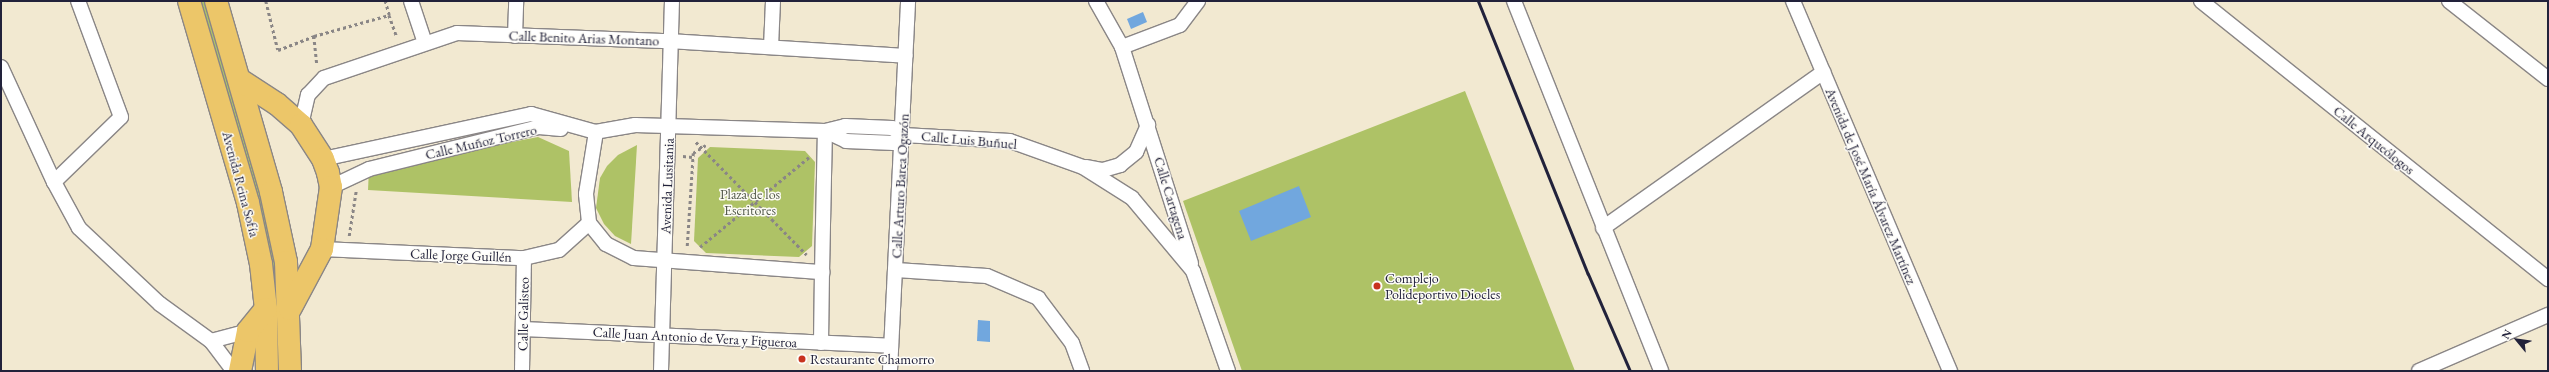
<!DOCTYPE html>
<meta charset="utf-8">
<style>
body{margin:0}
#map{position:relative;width:2549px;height:372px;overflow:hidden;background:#f2e9d1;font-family:"EB Garamond",serif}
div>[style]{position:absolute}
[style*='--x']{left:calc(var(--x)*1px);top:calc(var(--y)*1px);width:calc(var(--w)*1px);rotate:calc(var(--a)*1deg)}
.green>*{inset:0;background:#aec266}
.water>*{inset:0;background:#71a7de}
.path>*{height:2.5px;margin-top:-1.25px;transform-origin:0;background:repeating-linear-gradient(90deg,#8a8686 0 3px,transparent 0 6px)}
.roads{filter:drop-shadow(1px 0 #8a8686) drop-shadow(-1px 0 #8a8686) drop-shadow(0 1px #8a8686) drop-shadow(0 -1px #8a8686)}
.minor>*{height:14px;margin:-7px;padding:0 7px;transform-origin:7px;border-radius:7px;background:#fff}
.trunk>*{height:22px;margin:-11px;padding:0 11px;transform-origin:11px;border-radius:11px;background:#ecc669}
.rail>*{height:3px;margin:-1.5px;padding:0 1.5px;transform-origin:1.5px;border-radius:1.5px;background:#22223b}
.dots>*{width:11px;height:11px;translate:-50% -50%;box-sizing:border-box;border:2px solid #fdfcf7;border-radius:50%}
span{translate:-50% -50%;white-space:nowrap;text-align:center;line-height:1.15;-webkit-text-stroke:3px #fdfcf7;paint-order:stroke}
.street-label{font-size:14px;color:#22223b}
.park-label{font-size:14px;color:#535a4a}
.poi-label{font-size:14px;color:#22223b}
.left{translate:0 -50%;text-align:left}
.frame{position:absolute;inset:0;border:2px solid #22223b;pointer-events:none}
.north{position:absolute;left:2497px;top:320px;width:40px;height:40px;-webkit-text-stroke:3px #fdfcf7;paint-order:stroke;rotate:299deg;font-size:11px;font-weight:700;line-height:16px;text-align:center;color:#22223b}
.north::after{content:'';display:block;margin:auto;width:14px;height:18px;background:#22223b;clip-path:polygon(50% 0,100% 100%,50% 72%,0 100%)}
</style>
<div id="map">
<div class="green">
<i style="clip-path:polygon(200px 1px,205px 1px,264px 201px,276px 263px,282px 371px,277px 371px)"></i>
<i style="clip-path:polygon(1465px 91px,1575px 371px,1242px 371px,1183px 201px)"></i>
<i style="clip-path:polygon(538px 137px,569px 151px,572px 202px,368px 190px,369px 169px)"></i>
<i style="clip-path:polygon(637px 145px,631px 244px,615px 236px,604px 224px,596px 208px,600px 178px,607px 166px,618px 155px)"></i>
<i style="clip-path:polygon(710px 147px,805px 151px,815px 162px,812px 246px,799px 257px,706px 253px,694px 241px,698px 158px)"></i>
</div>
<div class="water">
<i style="clip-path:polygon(1143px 12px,1147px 22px,1131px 29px,1127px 19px)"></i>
<i style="clip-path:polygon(1299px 186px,1311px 217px,1251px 241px,1239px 211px)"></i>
<i style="clip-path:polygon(978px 320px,990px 321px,990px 342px,977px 341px)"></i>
</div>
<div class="path">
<i style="--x:266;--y:1;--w:50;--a:76.2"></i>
<i style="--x:278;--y:50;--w:39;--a:-21"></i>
<i style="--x:314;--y:36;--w:78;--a:-15.6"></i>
<i style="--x:389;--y:15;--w:15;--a:-106"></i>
<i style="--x:389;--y:15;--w:23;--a:70"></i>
<i style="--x:314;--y:36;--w:27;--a:84"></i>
<i style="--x:696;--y:142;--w:158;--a:45.5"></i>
<i style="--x:683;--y:156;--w:9;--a:6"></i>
<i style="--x:349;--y:236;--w:46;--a:-81.2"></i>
<i style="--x:687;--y:246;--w:93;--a:-86.3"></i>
<i style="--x:693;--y:153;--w:15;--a:-32"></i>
<i style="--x:700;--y:247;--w:141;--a:-39.5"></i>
</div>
<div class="roads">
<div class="minor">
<i style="--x:411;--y:1;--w:44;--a:71.6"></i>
<i style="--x:1096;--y:1;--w:53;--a:60.5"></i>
<i style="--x:1122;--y:47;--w:227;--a:72.3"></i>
<i style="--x:1514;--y:1;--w:398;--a:68.3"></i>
<i style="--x:1793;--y:1;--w:402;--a:67"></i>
<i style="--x:2201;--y:1;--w:445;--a:38.7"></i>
<i style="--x:2449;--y:1;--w:126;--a:38.2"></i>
<i style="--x:515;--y:36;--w:35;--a:-88"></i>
<i style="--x:771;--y:47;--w:46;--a:-87.5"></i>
<i style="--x:1122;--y:47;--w:62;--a:-20.8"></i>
<i style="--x:1180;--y:25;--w:30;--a:-53"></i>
<i style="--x:1;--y:67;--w:127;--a:65.3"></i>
<i style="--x:54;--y:182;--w:52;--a:61.5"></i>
<i style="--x:79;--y:228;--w:111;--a:43.2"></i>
<i style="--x:160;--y:304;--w:63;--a:36"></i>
<i style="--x:211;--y:341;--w:38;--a:53"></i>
<i style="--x:301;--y:125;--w:31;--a:-77"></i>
<i style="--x:308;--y:95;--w:23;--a:-47"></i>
<i style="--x:324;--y:78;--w:140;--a:-18.7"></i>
<i style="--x:457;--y:33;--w:212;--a:2.2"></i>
<i style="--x:669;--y:41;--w:237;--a:3.6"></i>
<i style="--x:825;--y:131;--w:21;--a:-14"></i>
<i style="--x:845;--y:126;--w:47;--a:2.4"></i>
<i style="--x:892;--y:128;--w:13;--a:32"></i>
<i style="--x:903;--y:135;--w:107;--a:3.2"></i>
<i style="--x:1010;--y:141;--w:77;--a:19.6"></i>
<i style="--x:1083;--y:167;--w:58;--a:32.3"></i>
<i style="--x:1132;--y:198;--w:95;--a:50.1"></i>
<i style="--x:1193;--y:271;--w:106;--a:70.7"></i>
<i style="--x:825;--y:131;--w:23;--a:25"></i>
<i style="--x:846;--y:141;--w:48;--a:2.4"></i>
<i style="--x:894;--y:143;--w:12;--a:-42"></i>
<i style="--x:323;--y:159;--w:213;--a:-12.2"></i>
<i style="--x:531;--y:114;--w:67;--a:15.5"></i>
<i style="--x:1087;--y:167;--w:16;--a:11"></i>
<i style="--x:1103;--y:170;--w:18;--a:-16"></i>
<i style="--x:1120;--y:165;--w:21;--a:-39"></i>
<i style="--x:1136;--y:152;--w:30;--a:-66"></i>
<i style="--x:54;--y:182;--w:93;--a:-44.1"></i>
<i style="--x:121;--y:117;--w:124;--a:-110.3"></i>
<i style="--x:331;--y:187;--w:42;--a:-25.3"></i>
<i style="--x:369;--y:169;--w:175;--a:-13.9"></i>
<i style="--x:539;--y:127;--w:22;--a:5"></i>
<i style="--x:1603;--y:228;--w:270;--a:-35.3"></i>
<i style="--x:322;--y:249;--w:202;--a:2.6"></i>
<i style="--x:524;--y:258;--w:36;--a:-13"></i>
<i style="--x:559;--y:250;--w:40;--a:-42"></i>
<i style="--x:896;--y:270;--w:91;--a:3.8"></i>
<i style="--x:987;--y:276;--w:56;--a:23.3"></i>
<i style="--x:1038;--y:298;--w:56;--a:52.9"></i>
<i style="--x:1072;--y:343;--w:30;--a:70"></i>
<i style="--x:523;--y:329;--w:368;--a:2.6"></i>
<i style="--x:211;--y:341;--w:38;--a:-15"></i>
<i style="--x:821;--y:343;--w:71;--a:-89.2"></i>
<i style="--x:822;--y:272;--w:141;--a:-88.8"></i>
<i style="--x:825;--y:131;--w:190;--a:-178.2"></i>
<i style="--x:635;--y:125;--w:40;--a:170"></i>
<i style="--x:596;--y:132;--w:63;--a:99.2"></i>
<i style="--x:586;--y:194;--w:29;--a:84"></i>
<i style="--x:589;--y:223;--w:27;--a:51"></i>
<i style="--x:606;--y:244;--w:31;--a:27"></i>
<i style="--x:634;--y:258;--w:189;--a:4.3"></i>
<i style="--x:522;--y:371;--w:113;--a:-89"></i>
<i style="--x:661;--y:371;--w:370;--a:-88.3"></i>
<i style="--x:890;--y:371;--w:370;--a:-87.2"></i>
<i style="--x:2419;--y:371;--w:141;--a:-23.5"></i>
</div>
<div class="trunk">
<i style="--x:189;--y:1;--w:210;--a:73.7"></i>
<i style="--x:248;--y:203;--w:62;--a:78"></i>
<i style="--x:261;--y:264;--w:45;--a:83.7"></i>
<i style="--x:266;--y:309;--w:62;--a:89.1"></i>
<i style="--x:216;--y:1;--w:199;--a:73.9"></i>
<i style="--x:271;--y:192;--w:72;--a:77.9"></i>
<i style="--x:286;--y:262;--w:109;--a:87.9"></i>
<i style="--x:240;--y:80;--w:44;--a:33"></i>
<i style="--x:277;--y:104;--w:32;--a:41"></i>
<i style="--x:301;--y:125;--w:40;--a:57.1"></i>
<i style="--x:323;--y:159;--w:15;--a:70"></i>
<i style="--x:328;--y:173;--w:14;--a:78"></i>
<i style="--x:331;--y:187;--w:63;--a:98.3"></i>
<i style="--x:322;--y:249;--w:68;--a:118.1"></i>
<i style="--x:240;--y:371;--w:41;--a:-78.7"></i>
<i style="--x:248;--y:331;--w:28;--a:-51"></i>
</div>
</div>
<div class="rail">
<i style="--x:1478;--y:1;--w:294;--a:68.1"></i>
<i style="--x:1588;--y:274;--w:106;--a:66.6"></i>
</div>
<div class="dots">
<i style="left:1377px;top:286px;background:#c8321e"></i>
<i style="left:802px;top:359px;background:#c8321e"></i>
</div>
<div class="street-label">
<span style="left:584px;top:38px;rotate:2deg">Calle Benito Arias Montano</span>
<span style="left:969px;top:140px;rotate:5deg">Calle Luis Buñuel</span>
<span style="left:2374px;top:140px;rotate:39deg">Calle Arqueólogos</span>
<span style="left:481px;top:142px;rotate:-13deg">Calle Muñoz Torrero</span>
<span style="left:241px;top:184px;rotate:75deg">Avenida Reina Sofía</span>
<span style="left:667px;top:186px;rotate:-88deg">Avenida Lusitania</span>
<span style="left:900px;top:186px;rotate:-87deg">Calle Arturo Barea Ogazón</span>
<span style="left:1871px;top:186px;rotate:67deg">Avenida de José María Álvarez Martínez</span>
<span style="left:1171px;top:198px;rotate:73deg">Calle Cartagena</span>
<span style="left:461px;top:255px;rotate:2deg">Calle Jorge Guillén</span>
<span style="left:523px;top:314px;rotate:-89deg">Calle Galisteo</span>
<span style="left:695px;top:337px;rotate:3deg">Calle Juan Antonio de Vera y Figueroa</span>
</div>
<div class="park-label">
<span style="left:750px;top:202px">Plaza de los<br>Escritores</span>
</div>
<div class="poi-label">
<span class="left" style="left:1385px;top:286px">Complejo<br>Polideportivo Diocles</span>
<span class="left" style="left:810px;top:359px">Restaurante Chamorro</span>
</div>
<div class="frame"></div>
<div class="north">N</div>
</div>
